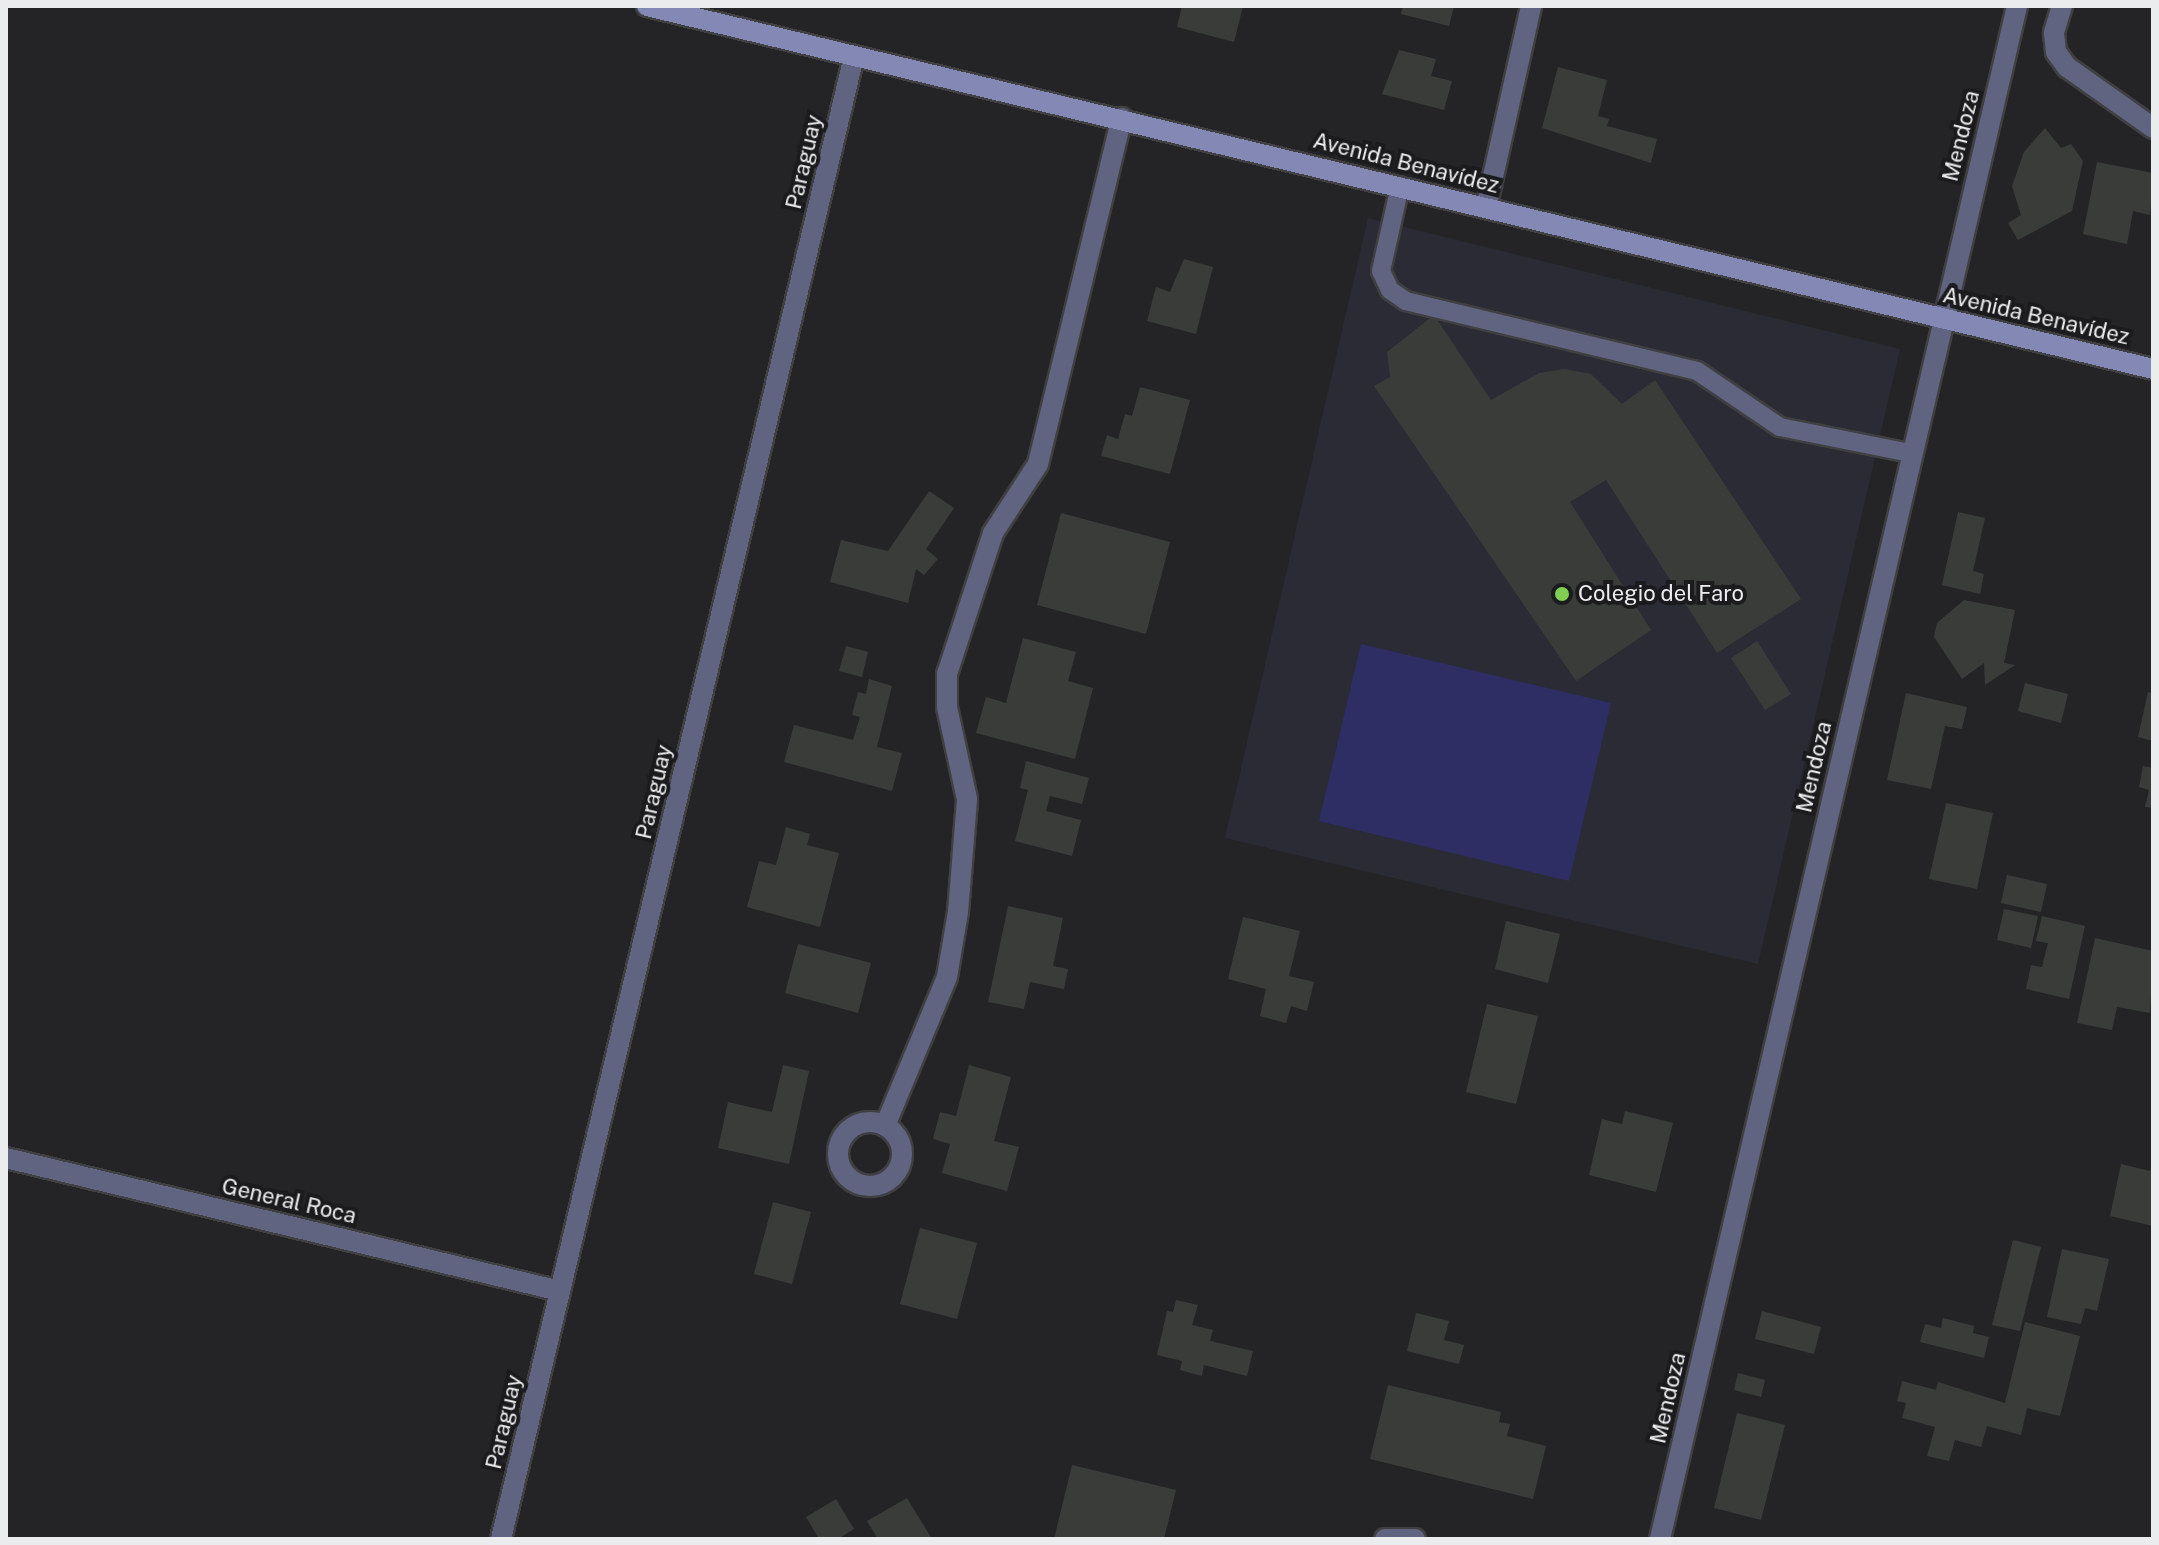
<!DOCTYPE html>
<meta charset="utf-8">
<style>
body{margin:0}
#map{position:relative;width:2159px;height:1545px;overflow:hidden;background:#242427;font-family:"Public Sans",sans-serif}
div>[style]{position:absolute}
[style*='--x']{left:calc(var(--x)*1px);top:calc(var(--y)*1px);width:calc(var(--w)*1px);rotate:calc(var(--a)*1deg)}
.built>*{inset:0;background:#2a2b34}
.green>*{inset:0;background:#2e2e65}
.building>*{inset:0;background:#3a3c39}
.roads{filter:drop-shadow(2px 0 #404043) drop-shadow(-2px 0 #404043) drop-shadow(0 2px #404043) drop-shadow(0 -2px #404043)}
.service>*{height:18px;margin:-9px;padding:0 9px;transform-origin:9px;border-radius:9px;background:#616481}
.minor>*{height:20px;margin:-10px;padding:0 10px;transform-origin:10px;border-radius:10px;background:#616481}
.minor>.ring{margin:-10px;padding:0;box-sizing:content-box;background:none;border:20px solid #616481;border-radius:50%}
.secondary>*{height:20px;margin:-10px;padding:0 10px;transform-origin:10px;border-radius:10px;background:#8388b5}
.dots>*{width:22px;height:22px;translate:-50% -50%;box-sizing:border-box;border:4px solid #1b1b1e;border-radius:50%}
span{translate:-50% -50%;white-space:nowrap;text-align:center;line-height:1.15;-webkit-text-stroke:8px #1b1b1e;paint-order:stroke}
.street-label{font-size:22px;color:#ebecee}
.poi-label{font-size:22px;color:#ebecee}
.left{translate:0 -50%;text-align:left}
.frame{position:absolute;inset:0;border:8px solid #ebecee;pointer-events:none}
</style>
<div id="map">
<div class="built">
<i style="clip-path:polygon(1368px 218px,1900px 349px,1758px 964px,1225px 838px)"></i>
</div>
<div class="green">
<i style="clip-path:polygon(1361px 644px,1611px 703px,1569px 881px,1319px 821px)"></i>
</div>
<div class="building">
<i style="clip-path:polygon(1182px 6px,1243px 6px,1234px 42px,1177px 27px)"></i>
<i style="clip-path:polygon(1403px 6px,1454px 6px,1449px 26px,1401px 14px)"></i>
<i style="clip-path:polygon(1399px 50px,1436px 59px,1431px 76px,1452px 81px,1444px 110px,1382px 94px)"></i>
<i style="clip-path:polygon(1558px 67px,1607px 80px,1598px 116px,1609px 119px,1607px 126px,1657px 139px,1651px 163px,1542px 128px)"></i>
<i style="clip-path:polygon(2045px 128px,2061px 148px,2071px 144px,2083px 161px,2072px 211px,2018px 240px,2008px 223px,2021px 215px,2012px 186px,2024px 152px)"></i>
<i style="clip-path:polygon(2097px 162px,2153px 173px,2150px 215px,2133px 211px,2127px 244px,2083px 234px)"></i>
<i style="clip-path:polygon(1184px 259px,1213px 267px,1196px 334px,1147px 321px,1156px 287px,1170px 292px)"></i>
<i style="clip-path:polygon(1434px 315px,1491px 400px,1539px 373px,1564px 369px,1591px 374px,1622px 404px,1655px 380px,1801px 599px,1717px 653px,1606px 480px,1570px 502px,1651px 630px,1576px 681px,1374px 386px,1390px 377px,1387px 352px)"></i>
<i style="clip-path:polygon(1140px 387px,1190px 400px,1170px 474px,1101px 456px,1107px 435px,1118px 439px,1125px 414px,1132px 416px)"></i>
<i style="clip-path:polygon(929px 491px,954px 508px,926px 549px,938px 559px,924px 575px,916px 569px,908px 603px,830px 582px,841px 540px,888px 551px)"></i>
<i style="clip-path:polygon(1958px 512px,1985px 518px,1973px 571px,1984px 574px,1980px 594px,1942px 585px)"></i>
<i style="clip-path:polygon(1061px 513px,1170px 542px,1146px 634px,1037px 605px)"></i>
<i style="clip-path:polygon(1964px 600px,2015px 610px,2004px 663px,2015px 665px,1985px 685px,1984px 663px,1962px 679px,1934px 637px,1937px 623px)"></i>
<i style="clip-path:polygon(1023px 638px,1076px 652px,1068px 681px,1093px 688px,1075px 759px,976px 733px,986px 697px,1006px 703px)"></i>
<i style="clip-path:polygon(1757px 641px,1791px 694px,1765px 710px,1731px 658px)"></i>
<i style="clip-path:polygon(846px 646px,868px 652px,862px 677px,839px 671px)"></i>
<i style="clip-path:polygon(869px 679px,892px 686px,877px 747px,902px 753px,892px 791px,784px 762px,794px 725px,853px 740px,860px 717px,852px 715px,858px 692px,866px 694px)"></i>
<i style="clip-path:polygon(2025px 683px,2068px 694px,2061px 723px,2018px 711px)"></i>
<i style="clip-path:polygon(2148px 692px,2153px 693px,2153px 741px,2138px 737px)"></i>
<i style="clip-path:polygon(1906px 693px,1967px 707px,1962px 729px,1945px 726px,1931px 789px,1887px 780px)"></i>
<i style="clip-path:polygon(1026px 761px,1089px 778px,1082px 804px,1050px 796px,1046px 811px,1081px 820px,1072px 856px,1015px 841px,1028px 790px,1020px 788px)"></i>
<i style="clip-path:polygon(2143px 766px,2153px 768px,2153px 808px,2145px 807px,2149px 790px,2139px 787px)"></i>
<i style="clip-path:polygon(1946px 803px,1993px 813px,1977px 889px,1929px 879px)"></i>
<i style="clip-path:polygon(786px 827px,810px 834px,807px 845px,839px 853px,820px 927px,747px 907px,759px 861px,776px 865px)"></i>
<i style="clip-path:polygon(2007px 875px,2047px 884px,2041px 912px,2001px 903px)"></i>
<i style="clip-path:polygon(1008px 906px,1063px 918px,1053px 966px,1068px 969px,1064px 989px,1030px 982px,1024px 1009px,988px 1002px)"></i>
<i style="clip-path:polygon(2004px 909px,2038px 916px,2031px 948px,1997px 940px)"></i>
<i style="clip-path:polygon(2042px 916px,2085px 926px,2069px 999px,2026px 989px,2031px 965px,2042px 967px,2048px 943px,2036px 941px)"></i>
<i style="clip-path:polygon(1243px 917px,1300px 931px,1289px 976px,1314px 982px,1307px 1011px,1291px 1006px,1286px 1023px,1260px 1016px,1266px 989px,1228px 979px)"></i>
<i style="clip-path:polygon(1506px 921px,1560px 934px,1548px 983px,1495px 969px)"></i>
<i style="clip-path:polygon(2095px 938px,2153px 951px,2150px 1013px,2117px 1007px,2112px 1030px,2077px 1023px)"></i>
<i style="clip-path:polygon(798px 944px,871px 963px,858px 1013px,785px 993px)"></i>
<i style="clip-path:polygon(1487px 1004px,1538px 1016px,1516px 1104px,1466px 1092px)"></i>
<i style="clip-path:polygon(783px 1065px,809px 1071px,789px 1164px,718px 1148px,728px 1102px,772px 1112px)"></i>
<i style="clip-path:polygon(969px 1065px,1011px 1077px,994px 1141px,1019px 1147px,1007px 1191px,942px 1173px,950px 1144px,933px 1139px,940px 1112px,956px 1116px)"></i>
<i style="clip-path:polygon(1625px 1111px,1673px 1123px,1656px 1192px,1589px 1175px,1602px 1119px,1622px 1124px)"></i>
<i style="clip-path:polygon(2153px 1162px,2153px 1226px,2110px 1216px,2121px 1164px,2150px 1171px)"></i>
<i style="clip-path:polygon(773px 1202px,811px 1212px,792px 1284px,754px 1274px)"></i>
<i style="clip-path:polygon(920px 1228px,977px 1243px,957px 1319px,900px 1304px)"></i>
<i style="clip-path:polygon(2013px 1240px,2041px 1247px,2020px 1331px,1992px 1325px)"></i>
<i style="clip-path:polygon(2062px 1249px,2109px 1259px,2097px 1311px,2085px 1308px,2081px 1324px,2047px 1317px)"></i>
<i style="clip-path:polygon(1176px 1300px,1198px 1305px,1192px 1325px,1213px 1330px,1210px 1341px,1253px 1351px,1247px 1376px,1204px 1365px,1202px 1376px,1180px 1370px,1182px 1361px,1157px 1355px,1167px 1311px,1173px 1312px)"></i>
<i style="clip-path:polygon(1762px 1311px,1821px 1327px,1814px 1354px,1755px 1339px)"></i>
<i style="clip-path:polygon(1416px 1313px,1449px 1321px,1444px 1340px,1464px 1345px,1459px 1364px,1407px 1351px)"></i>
<i style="clip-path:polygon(1943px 1318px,1974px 1326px,1973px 1333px,1989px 1337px,1984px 1358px,1920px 1342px,1925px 1324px,1941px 1328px)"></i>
<i style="clip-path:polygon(2025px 1322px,2080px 1336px,2060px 1416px,2027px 1408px,2021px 1435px,1987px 1426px,1981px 1447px,1955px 1440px,1949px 1461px,1927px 1456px,1935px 1427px,1902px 1418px,1906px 1403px,1897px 1401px,1902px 1381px,1936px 1390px,1938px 1382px,2005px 1403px)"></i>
<i style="clip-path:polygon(1738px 1373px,1765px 1380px,1761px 1397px,1734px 1390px)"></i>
<i style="clip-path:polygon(1388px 1385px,1501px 1412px,1499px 1422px,1510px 1424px,1507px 1436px,1546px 1446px,1533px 1499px,1370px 1459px)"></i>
<i style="clip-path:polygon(1737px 1413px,1785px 1425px,1761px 1520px,1714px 1508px)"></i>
<i style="clip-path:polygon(1072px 1465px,1176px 1490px,1164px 1539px,1054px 1539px)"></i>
<i style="clip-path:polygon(907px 1498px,932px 1539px,878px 1539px,867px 1521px)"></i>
<i style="clip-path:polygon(836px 1499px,854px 1529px,838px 1539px,819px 1539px,806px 1517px)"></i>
</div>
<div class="roads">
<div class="service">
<i style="--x:1400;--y:186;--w:87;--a:102.6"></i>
<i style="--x:1381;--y:271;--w:21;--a:65"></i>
<i style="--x:1390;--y:290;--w:19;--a:35"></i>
<i style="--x:1406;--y:301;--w:299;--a:13.5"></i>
<i style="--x:1697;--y:371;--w:100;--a:34"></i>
<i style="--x:1780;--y:427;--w:133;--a:11.3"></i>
</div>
<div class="minor">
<i style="--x:2062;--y:6;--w:28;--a:107"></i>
<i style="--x:2054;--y:33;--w:19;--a:84"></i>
<i style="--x:2056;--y:52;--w:19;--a:54"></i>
<i style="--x:2067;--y:67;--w:105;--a:35.3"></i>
<i style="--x:1486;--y:208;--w:207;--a:-77.4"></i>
<i class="ring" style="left:838px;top:1122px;width:44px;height:44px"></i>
<i style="--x:885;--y:1126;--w:161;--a:-67.4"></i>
<i style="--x:947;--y:977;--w:66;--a:-80.4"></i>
<i style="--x:958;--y:912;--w:113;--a:-85.4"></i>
<i style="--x:967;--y:799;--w:94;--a:-102.3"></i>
<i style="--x:947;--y:707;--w:33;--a:-90"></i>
<i style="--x:947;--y:674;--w:148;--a:-71.9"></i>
<i style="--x:993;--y:533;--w:82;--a:-56.9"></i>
<i style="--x:1038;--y:464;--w:356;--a:-76.4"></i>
<i style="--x:6;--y:1158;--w:570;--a:13.5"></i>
<i style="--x:501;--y:1539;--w:1524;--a:-76.61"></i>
<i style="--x:1385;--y:1539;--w:30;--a:0"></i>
<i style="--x:1660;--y:1539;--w:1574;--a:-76.89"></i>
</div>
<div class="secondary">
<i style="--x:647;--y:6;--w:1549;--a:13.55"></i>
</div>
</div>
<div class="dots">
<i style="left:1562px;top:594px;background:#7fd052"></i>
</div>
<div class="street-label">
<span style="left:1961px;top:136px;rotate:-76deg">Mendoza</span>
<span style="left:804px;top:162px;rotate:-77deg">Paraguay</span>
<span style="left:1406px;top:163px;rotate:14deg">Avenida Benavídez</span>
<span style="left:2036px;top:316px;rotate:13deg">Avenida Benavídez</span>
<span style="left:1814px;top:767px;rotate:-77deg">Mendoza</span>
<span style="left:654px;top:792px;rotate:-77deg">Paraguay</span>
<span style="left:289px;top:1201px;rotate:13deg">General Roca</span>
<span style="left:1668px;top:1398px;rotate:-77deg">Mendoza</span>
<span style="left:504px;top:1422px;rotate:-77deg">Paraguay</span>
</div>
<div class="poi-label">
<span class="left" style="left:1578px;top:594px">Colegio del Faro</span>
</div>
<div class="frame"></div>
</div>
